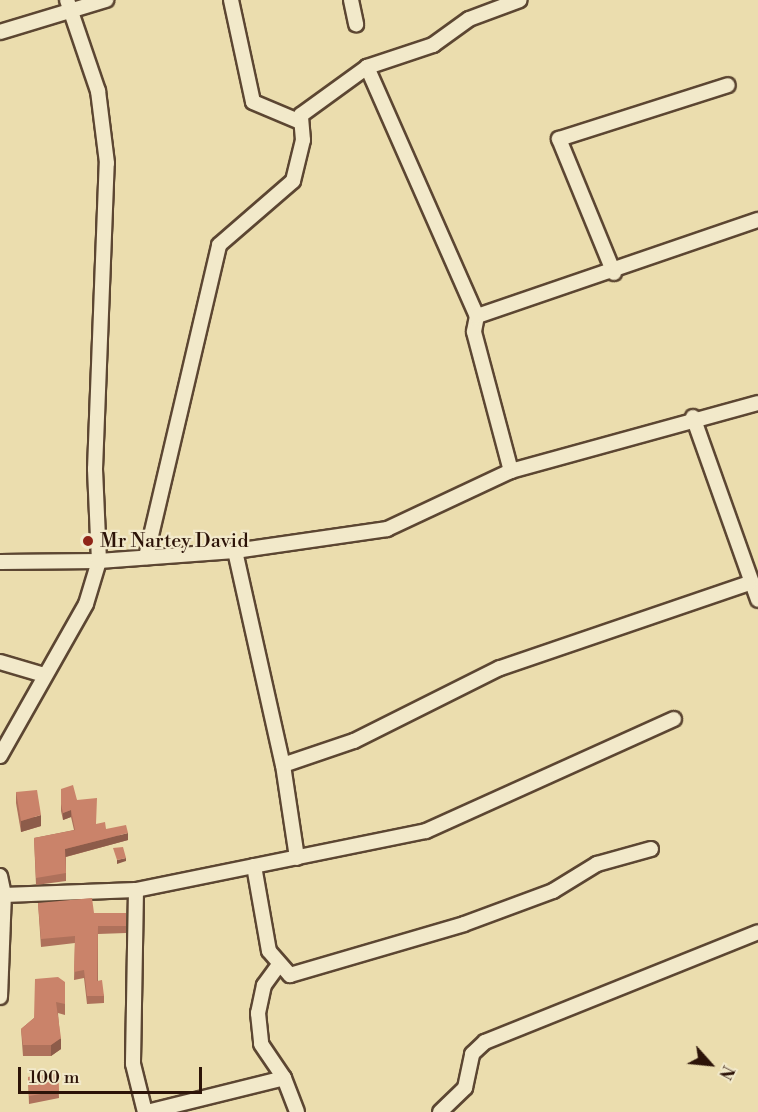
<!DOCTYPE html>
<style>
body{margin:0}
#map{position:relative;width:758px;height:1112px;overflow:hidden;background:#ebddae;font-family:"Libre Bodoni",serif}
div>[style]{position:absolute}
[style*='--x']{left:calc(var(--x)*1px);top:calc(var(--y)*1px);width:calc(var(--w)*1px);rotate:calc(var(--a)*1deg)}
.roads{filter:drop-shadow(2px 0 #5c4632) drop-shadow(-2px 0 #5c4632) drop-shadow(0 2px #5c4632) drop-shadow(0 -2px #5c4632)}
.minor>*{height:14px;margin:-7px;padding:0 7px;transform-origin:7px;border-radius:7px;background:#f2e9ca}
.wall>*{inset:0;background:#ae715b}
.shaded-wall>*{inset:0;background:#8d5c4a}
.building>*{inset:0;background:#ca836a}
.dots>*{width:16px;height:16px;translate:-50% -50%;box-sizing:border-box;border:3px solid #f2e9ca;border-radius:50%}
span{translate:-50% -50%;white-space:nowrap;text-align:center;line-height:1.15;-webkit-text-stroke:4.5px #f2e9ca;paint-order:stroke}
.poi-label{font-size:20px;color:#2c1308}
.left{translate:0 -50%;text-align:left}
.north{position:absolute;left:680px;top:1034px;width:60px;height:60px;-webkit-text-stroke:4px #f2e9ca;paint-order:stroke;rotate:117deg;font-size:16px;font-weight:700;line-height:24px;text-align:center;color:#2c1308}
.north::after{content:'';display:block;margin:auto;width:21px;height:27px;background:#2c1308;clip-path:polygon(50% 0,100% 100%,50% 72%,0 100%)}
.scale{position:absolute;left:18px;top:1067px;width:184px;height:27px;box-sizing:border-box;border:3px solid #2c1308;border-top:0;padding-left:8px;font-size:18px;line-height:21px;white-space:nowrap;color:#2c1308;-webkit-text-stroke:4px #f2e9ca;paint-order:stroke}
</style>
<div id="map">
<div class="roads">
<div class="minor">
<i style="--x:231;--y:0;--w:104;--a:77.8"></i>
<i style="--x:253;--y:102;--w:49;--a:22.9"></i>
<i style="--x:351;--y:0;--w:25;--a:78"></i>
<i style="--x:0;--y:32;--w:111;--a:-16.8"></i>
<i style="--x:367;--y:67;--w:272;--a:66.2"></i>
<i style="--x:477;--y:316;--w:16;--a:101"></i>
<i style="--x:474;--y:332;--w:144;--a:75.1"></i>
<i style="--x:614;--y:273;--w:145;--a:-112.3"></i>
<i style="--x:559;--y:139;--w:177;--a:-17.7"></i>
<i style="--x:477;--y:316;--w:297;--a:-18.9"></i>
<i style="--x:693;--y:417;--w:194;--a:70.4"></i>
<i style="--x:235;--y:551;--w:219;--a:77.4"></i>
<i style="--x:283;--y:765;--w:94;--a:81.4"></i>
<i style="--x:146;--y:557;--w:320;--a:-76.8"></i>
<i style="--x:219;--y:245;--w:98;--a:-40.9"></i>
<i style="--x:293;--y:181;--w:42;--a:-76.3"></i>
<i style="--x:303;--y:140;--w:25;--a:-95"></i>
<i style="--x:301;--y:115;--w:82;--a:-36"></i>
<i style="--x:367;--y:67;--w:70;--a:-18.4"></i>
<i style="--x:433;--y:45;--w:44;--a:-35.8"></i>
<i style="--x:469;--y:19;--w:54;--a:-20.4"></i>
<i style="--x:0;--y:562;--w:99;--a:-0.6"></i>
<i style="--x:99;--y:561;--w:136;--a:-4.2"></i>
<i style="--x:235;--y:551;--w:154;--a:-8.2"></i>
<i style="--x:387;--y:529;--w:137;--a:-25.1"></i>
<i style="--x:511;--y:471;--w:256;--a:-15.4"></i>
<i style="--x:0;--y:662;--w:46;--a:16.5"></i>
<i style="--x:0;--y:756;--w:175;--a:-60.5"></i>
<i style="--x:86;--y:604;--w:45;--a:-73.2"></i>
<i style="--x:99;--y:561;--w:92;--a:-92.5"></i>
<i style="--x:95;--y:469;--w:306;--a:-87.8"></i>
<i style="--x:107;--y:163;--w:73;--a:-97.1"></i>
<i style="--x:98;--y:91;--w:96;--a:-108.8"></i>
<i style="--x:283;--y:765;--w:75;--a:-18.7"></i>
<i style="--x:354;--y:741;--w:163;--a:-26.6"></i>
<i style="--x:500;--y:668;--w:263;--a:-18.8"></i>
<i style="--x:254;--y:866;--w:86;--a:80"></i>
<i style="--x:269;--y:951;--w:32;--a:49"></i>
<i style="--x:290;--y:975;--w:181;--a:-16.3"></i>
<i style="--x:464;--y:924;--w:95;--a:-20.3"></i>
<i style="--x:553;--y:891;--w:52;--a:-31.5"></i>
<i style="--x:597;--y:864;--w:56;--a:-15.5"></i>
<i style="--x:0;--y:876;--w:19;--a:78"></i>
<i style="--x:4;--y:895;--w:132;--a:-2.2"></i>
<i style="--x:136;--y:890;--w:296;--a:-11.5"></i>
<i style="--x:426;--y:831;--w:272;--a:-24.3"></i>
<i style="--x:136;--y:890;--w:174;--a:91"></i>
<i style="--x:133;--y:1064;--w:49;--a:76"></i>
<i style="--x:278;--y:966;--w:24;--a:126"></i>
<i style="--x:264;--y:985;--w:29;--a:102"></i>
<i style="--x:258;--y:1013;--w:31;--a:84"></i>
<i style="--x:261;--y:1044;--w:41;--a:55.9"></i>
<i style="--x:284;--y:1078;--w:36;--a:69"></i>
<i style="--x:0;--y:997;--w:102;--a:-87.8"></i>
<i style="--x:147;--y:1112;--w:141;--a:-13.9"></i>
<i style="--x:440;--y:1112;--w:35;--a:-44"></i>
<i style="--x:465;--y:1088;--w:35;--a:-78"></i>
<i style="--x:472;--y:1054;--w:18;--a:-43"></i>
<i style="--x:485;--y:1042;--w:294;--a:-21.9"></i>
</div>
</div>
<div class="wall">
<i style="clip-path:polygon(61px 789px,77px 800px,96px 824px,128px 840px,66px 857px,66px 881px,36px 885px,34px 838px,74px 830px,71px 817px,63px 820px,61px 811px)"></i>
<i style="clip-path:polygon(16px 792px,41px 826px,21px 832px,16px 803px)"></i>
<i style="clip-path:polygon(38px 903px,94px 913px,126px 913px,126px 933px,98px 934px,98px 981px,104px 996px,104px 1003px,87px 1004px,84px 978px,74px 980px,75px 943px,41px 947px)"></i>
<i style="clip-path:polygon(65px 982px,65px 1015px,58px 1013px,61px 1049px,51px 1056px,23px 1056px,21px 1029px,34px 1018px)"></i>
<i style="clip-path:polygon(58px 1074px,59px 1098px,29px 1104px,28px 1077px)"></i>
</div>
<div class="shaded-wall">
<i style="clip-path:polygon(71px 810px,71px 817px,63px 820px,63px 813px)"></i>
<i style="clip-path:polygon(41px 815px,41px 826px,21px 832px,21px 821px)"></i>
<i style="clip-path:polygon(128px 833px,128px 840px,65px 857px,65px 849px)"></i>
<i style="clip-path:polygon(126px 858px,126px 861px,117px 864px,117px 860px)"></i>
<i style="clip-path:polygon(61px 1038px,61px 1049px,51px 1056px,51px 1045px)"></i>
</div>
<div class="building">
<i style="clip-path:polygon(73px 785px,77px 800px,97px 798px,96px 824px,105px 822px,106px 829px,126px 825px,128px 833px,65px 849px,66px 873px,36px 878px,34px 838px,75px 830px,71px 810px,63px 813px,61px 804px,61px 789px)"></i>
<i style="clip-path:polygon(37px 790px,41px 815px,21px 821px,16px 792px)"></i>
<i style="clip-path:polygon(123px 847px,126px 858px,117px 860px,113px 848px)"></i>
<i style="clip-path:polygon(92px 898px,94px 913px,126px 913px,126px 926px,98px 926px,97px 981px,102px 980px,104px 996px,87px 996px,84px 970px,74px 972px,75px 936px,41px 939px,38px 903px)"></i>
<i style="clip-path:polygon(58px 977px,65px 982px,65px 1004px,56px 1002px,61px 1038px,51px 1045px,23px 1045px,21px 1029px,34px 1018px,35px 979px)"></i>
<i style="clip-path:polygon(58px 1074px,59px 1091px,29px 1096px,28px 1077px)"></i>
</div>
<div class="dots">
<i style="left:88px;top:541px;background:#8f2418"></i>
</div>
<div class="poi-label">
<span class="left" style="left:100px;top:541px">Mr Nartey David</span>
</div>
<div class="north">N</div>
<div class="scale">100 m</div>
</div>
